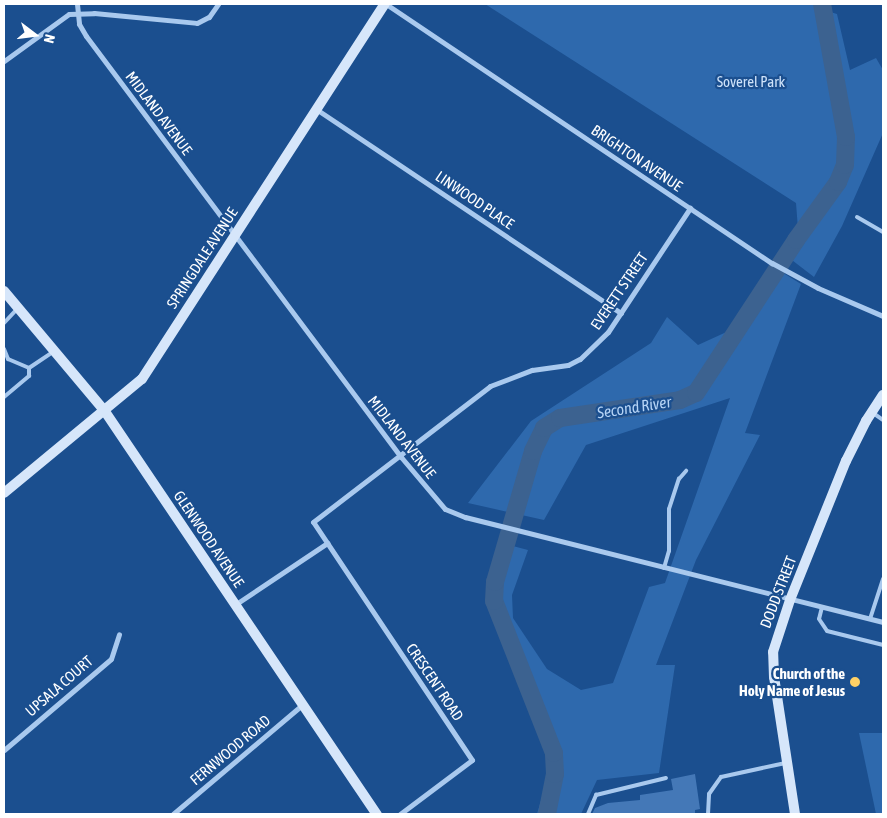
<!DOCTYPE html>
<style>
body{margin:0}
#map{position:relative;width:887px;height:818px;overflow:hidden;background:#1b4f8f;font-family:"Asap Condensed",sans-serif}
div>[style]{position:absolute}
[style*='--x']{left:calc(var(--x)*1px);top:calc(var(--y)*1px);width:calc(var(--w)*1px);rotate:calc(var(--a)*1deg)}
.green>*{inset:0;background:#2e69ad}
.river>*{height:18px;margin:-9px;padding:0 9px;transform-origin:9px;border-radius:9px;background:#3c6290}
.building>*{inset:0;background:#4478b7}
.lane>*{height:4px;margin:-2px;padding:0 2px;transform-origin:2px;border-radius:2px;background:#a9c9ee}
.street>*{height:5px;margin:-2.5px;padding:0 2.5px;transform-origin:2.5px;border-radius:2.5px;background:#a9c9ee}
.secondary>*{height:10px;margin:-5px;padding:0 5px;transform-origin:5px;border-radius:5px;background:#d6e6fa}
.dots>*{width:14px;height:14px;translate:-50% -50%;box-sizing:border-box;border:2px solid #1b4f8f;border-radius:50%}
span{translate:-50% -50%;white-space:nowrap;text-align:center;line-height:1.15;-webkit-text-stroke:4.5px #1b4f8f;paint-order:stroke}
.park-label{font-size:15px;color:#cfe3fa}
.street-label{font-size:15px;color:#fff}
.poi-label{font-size:15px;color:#fff;font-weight:700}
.right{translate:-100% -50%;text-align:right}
.water-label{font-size:16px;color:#b5d3f5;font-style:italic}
.frame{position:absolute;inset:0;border:5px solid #fff;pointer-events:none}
.north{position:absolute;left:10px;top:10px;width:50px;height:50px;-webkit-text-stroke:4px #1b4f8f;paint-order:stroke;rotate:105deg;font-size:14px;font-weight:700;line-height:20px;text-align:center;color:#fff}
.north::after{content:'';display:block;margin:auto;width:18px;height:22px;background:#fff;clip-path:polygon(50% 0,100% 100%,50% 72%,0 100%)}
</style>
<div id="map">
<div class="green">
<i style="clip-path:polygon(485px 4px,816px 4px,817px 8px,837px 14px,850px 70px,876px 58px,883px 70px,883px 133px,842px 226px,814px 277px,784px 254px,798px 229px,796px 203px)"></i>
<i style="clip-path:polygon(772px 266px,801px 284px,745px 433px,760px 435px,696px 560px,656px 665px,675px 665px,659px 773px,597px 780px,581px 814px,537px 814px,551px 766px,493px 606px,509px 545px,528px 550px,512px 595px,513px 618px,547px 669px,581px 690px,613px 683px,649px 587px,665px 583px,730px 398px,586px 445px,544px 520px,468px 503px,531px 421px,651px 343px,667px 317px,698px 345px,733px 329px)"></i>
<i style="clip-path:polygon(859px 733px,883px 733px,883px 814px,876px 814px)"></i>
</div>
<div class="river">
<i style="--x:547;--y:814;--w:41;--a:-78.7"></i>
<i style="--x:555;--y:774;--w:21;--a:-93"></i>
<i style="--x:554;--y:753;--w:163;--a:-111.5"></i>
<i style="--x:494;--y:601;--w:19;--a:-87"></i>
<i style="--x:495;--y:582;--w:136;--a:-73.8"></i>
<i style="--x:533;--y:451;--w:25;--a:-64"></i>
<i style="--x:544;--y:428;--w:19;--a:-32"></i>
<i style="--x:560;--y:418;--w:121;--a:-8.5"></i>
<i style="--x:680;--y:400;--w:17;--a:-24"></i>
<i style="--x:696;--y:393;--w:183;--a:-56.8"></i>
<i style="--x:796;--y:240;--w:72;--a:-54.1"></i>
<i style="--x:838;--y:182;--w:18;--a:-68"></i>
<i style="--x:845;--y:165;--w:28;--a:-88"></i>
<i style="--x:846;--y:137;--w:135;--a:-100.2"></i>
</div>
<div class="building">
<i style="clip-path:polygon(695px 774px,700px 809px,695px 810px,695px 814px,592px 814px,595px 808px,608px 803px,640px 800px,640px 795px,673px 790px,671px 779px)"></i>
</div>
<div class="lane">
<i style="--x:857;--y:217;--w:30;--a:30"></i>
<i style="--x:4;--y:323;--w:21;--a:-47"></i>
<i style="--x:4;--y:349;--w:11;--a:68"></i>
<i style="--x:8;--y:359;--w:23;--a:23"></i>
<i style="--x:29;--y:368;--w:29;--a:-34"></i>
<i style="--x:4;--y:397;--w:33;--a:-40"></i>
<i style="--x:29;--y:376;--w:8;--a:-90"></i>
<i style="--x:873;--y:413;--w:12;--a:35"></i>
<i style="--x:664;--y:568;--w:18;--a:-74"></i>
<i style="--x:669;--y:551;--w:42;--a:-90"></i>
<i style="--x:669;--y:509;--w:32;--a:-72"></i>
<i style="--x:679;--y:479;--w:11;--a:-49"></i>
<i style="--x:822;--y:607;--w:12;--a:104"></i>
<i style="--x:819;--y:619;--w:14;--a:56"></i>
<i style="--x:827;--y:631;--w:58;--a:14"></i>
<i style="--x:870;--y:619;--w:42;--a:-72"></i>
<i style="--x:588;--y:814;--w:21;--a:-67"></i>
<i style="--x:596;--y:795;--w:72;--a:-13.7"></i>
<i style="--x:708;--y:814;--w:20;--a:-87"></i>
<i style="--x:709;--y:794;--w:21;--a:-55"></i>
<i style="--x:721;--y:777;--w:66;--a:-12.3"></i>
</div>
<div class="street">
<i style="--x:77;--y:4;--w:20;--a:84"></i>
<i style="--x:79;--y:24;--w:14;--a:60"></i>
<i style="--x:86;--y:36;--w:526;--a:53.2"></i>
<i style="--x:401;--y:457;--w:68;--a:49.8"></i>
<i style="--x:445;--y:509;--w:22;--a:22"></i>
<i style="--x:465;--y:517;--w:431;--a:14.1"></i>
<i style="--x:386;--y:4;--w:465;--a:33.9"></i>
<i style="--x:772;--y:263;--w:52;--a:28.5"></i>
<i style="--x:818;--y:288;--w:71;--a:23.3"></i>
<i style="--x:4;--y:61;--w:80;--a:-35.9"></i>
<i style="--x:69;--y:14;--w:25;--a:-2"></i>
<i style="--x:94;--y:13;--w:103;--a:5.5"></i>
<i style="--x:197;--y:23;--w:13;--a:-27"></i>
<i style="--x:209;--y:17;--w:16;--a:-55"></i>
<i style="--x:316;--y:109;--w:367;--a:33.8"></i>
<i style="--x:236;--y:604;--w:110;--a:-33.8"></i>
<i style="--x:4;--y:750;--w:140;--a:-40.4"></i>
<i style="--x:111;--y:659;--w:26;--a:-72"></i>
<i style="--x:173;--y:814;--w:170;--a:-40.2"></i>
<i style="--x:400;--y:814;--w:90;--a:-36.9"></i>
<i style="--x:472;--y:760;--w:286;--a:-123.7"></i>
<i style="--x:313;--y:522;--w:223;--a:-37.5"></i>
<i style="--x:490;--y:386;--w:45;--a:-20.9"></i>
<i style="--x:532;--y:370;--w:36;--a:-8"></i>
<i style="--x:568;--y:365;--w:13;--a:-27"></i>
<i style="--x:580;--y:359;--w:39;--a:-44"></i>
<i style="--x:608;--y:332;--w:149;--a:-56.5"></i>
</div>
<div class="secondary">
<i style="--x:4;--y:291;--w:155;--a:50"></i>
<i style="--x:104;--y:410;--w:488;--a:56"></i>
<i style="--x:4;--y:493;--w:179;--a:-39.6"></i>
<i style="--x:142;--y:379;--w:447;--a:-57.1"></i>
<i style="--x:795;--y:814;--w:139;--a:-98.7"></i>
<i style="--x:774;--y:677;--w:25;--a:-92"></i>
<i style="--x:773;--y:652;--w:55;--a:-71.9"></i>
<i style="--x:790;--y:600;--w:150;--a:-68.1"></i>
<i style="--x:846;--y:461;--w:45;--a:-63.4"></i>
<i style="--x:866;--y:421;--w:31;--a:-57"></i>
</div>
<div class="dots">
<i style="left:855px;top:682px;background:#ffd166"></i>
</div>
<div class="park-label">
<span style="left:751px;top:82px">Soverel Park</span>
</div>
<div class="street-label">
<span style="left:159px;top:113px;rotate:53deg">MIDLAND AVENUE</span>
<span style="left:637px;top:158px;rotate:34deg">BRIGHTON AVENUE</span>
<span style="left:475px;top:200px;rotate:34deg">LINWOOD PLACE</span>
<span style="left:202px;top:258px;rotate:-57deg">SPRINGDALE AVENUE</span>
<span style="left:619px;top:291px;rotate:-56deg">EVERETT STREET</span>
<span style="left:402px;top:437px;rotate:52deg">MIDLAND AVENUE</span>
<span style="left:209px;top:539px;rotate:56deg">GLENWOOD AVENUE</span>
<span style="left:778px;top:592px;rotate:-69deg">DODD STREET</span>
<span style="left:435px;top:682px;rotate:56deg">CRESCENT ROAD</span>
<span style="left:59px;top:686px;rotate:-41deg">UPSALA COURT</span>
<span style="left:230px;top:750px;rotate:-40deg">FERNWOOD ROAD</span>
</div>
<div class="poi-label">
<span class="right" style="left:845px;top:682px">Church of the<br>Holy Name of Jesus</span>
</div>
<div class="water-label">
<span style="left:634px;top:407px;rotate:-9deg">Second River</span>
</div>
<div class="frame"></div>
<div class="north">N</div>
</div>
